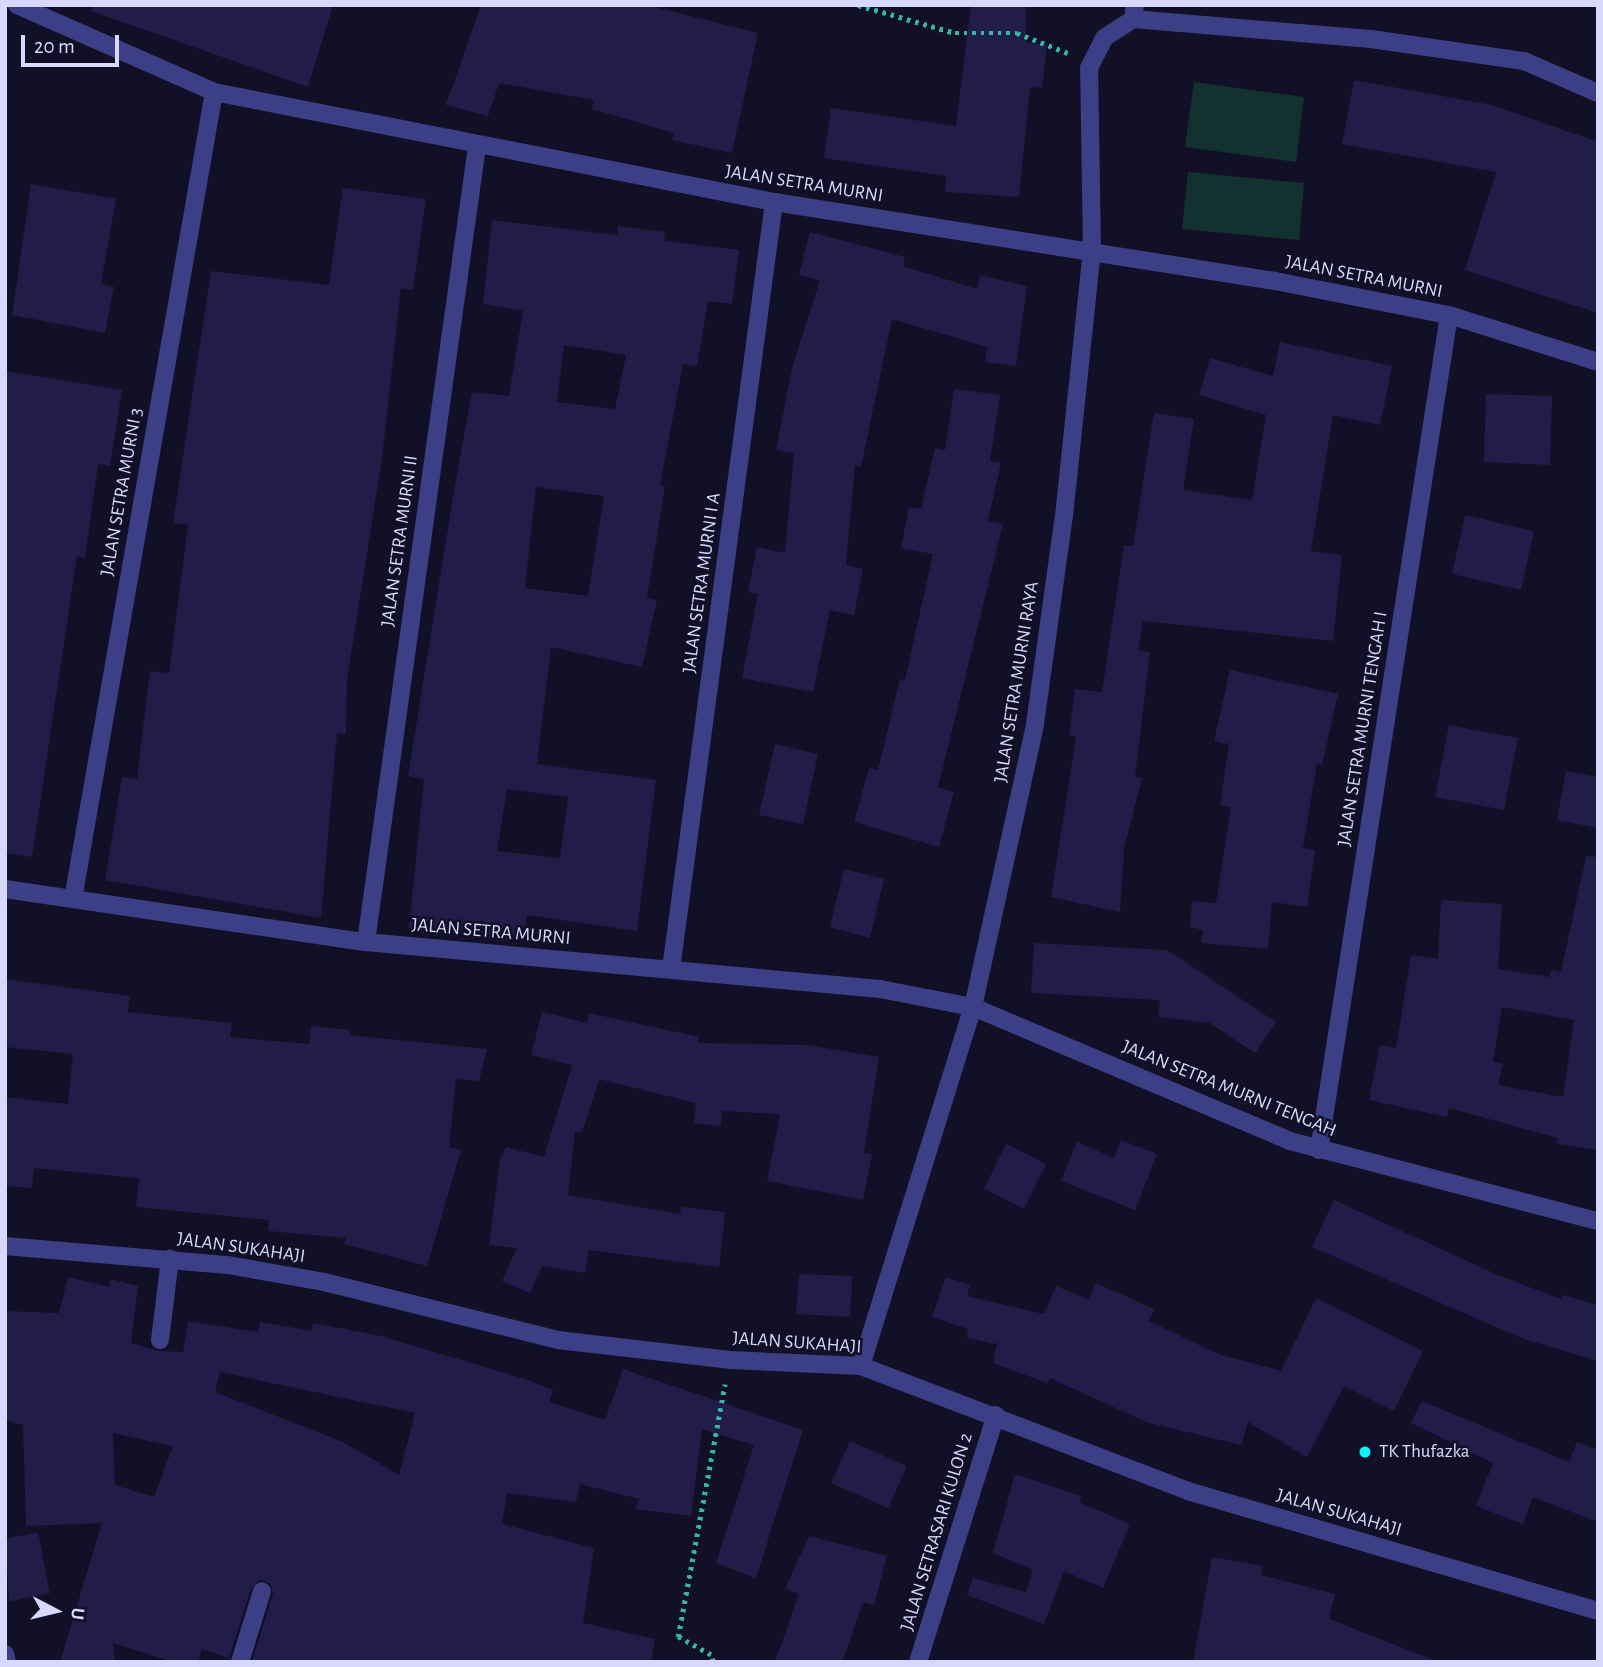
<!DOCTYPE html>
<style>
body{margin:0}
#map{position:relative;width:1603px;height:1667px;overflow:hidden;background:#121027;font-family:"Alegreya Sans",sans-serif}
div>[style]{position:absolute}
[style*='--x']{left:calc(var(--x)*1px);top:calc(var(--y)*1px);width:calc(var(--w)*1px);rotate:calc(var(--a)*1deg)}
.green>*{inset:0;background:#13312e}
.building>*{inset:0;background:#221c48}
.path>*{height:4.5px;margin-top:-2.25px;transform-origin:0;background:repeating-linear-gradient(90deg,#32b7a5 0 3.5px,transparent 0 8.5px)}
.minor>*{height:18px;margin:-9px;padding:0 9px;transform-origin:9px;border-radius:9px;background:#3c3f85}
.dots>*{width:19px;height:19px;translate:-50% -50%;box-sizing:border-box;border:4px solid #121027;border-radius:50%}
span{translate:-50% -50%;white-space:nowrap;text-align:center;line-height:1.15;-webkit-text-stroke:5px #121027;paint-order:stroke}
.street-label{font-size:19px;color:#d8d7fe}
.poi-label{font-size:19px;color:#d8d7fe}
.left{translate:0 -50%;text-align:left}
.frame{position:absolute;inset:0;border:7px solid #d8d7fe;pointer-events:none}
.north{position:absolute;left:21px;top:1576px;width:70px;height:70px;-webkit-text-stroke:5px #121027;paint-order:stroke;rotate:97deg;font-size:19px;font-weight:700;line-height:28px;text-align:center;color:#d8d7fe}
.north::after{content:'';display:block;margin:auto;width:24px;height:32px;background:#d8d7fe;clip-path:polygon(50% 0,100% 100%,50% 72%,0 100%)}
.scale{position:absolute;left:21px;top:35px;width:98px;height:32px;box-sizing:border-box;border:4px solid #d8d7fe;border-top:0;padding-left:9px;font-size:21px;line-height:24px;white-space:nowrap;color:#d8d7fe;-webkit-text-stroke:5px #121027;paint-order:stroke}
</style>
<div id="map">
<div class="green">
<i style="clip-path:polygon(1194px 82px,1304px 97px,1296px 162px,1185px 147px)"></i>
<i style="clip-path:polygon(1188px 172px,1304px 183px,1299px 240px,1182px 229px)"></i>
</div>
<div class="building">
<i style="clip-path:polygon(92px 5px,333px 5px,308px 87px,91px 11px)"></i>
<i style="clip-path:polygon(481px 5px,647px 5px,758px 33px,732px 153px,672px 140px,674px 133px,592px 109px,594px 100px,499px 83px,488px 116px,446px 105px)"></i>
<i style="clip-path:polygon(971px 5px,1026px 5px,1026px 42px,1047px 45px,1042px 88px,1030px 87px,1019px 197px,945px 192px,946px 176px,824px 158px,831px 108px,956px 126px)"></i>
<i style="clip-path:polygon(1354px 80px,1492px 105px,1598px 142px,1598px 313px,1465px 270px,1496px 172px,1342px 144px)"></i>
<i style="clip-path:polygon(31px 184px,116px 199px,101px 284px,114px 287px,105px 333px,12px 315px)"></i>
<i style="clip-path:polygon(343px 188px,426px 199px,413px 290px,401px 288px,382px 458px,347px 680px,346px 734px,337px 733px,321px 918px,105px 880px,122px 777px,137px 779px,150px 671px,169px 673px,188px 525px,173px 523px,211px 271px,329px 285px)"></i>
<i style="clip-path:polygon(evenodd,492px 220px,617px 235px,618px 226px,665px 232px,664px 241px,739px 250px,732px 304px,708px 301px,697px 366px,683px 364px,660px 485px,665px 486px,647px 598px,657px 600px,642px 667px,551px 647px,537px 764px,656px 780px,637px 931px,527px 915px,524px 942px,409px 929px,424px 779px,408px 776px,455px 485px,472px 392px,509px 396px,523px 311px,483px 304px,492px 220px,564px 345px,626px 355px,615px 409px,557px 402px,564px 345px,492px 220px,536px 487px,604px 496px,588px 596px,525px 588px,536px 487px,492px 220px,507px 789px,568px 797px,560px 858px,497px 851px,507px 789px)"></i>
<i style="clip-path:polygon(810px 232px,905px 257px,903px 266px,977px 289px,980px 275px,1027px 286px,1016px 366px,985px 362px,987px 347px,892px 319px,861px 467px,855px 465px,846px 565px,863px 569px,854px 615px,830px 610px,813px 692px,742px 678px,758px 594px,748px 592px,757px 547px,785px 553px,794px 453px,776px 450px,792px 368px,820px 280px,799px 275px)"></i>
<i style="clip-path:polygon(1280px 342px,1392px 366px,1380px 425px,1333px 415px,1311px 551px,1342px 555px,1333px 641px,1143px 621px,1138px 650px,1150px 652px,1135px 777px,1142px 778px,1124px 848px,1120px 912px,1051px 897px,1076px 737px,1069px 736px,1075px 689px,1102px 692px,1124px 545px,1133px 546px,1154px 413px,1194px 419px,1183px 490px,1252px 500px,1266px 415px,1199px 395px,1210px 358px,1273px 376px)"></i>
<i style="clip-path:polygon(5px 371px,122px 390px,110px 466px,98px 464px,85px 558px,77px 556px,32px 857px,5px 853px)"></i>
<i style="clip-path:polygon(954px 389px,1000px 395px,990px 461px,1001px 463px,988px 521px,1003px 524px,938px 787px,954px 792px,939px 847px,854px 822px,869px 768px,878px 770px,900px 679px,905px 680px,933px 554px,901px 548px,909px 507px,921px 509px,935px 448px,945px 450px)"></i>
<i style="clip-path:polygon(1486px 394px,1552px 396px,1550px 465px,1484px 462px)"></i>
<i style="clip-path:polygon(1465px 515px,1534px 531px,1521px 590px,1452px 574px)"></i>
<i style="clip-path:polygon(1230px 670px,1338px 694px,1322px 765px,1317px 764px,1303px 848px,1315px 850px,1307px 907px,1272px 902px,1268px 949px,1201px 943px,1203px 930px,1190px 927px,1192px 901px,1216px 903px,1231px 807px,1220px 805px,1229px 744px,1214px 741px)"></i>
<i style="clip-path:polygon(1449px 725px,1518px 738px,1504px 810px,1435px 797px)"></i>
<i style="clip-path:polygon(775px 744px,818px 754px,803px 824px,759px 815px)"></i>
<i style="clip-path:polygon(1566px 771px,1598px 777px,1598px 828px,1557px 820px)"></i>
<i style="clip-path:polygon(evenodd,1586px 856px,1598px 857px,1598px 1150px,1557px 1144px,1558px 1138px,1449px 1108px,1447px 1117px,1369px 1100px,1380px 1045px,1396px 1048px,1411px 955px,1438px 959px,1441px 900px,1502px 904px,1498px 969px,1550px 977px,1551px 970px,1561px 972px,1586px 856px,1502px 1007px,1574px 1020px,1563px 1097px,1498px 1085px,1503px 1064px,1493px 1062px,1502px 1007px)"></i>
<i style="clip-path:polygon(844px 869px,884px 879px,870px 938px,830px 927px)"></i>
<i style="clip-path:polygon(1034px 943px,1167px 950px,1276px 1022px,1255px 1053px,1210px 1023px,1158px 1017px,1160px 1000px,1031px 993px)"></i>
<i style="clip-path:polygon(5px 979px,130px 996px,128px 1012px,232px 1023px,230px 1037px,309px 1044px,311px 1026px,350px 1030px,349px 1035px,487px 1049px,479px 1081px,456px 1079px,449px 1147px,461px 1150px,427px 1266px,344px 1244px,346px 1238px,268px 1231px,269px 1220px,136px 1207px,139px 1178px,34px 1168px,32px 1188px,5px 1186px,5px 1097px,68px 1104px,73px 1054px,5px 1047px)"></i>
<i style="clip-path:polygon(542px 1012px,587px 1023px,589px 1013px,699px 1037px,698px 1043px,808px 1045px,879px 1057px,864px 1153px,872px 1154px,863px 1200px,767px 1181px,780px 1114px,722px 1111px,721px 1126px,694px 1123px,696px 1103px,599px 1079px,582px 1133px,575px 1131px,568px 1195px,680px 1214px,681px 1207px,725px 1212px,719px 1267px,589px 1250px,585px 1273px,542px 1266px,530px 1293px,502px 1281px,517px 1248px,489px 1245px,500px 1160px,506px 1147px,544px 1157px,572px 1065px,531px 1055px)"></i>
<i style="clip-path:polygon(1121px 1140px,1157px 1154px,1135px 1210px,1061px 1181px,1077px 1142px,1114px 1158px)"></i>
<i style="clip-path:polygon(1006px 1144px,1046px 1164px,1024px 1209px,984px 1189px)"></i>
<i style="clip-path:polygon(1334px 1200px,1498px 1275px,1561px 1299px,1562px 1295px,1598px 1305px,1598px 1361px,1524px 1339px,1312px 1247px)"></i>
<i style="clip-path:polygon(799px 1274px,852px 1276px,850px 1317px,796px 1314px)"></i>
<i style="clip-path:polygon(evenodd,68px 1277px,109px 1287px,111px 1279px,138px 1286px,131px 1343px,158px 1351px,183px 1352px,188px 1321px,258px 1332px,260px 1322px,312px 1331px,313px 1323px,381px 1336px,525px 1379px,553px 1390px,549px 1402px,605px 1420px,623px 1369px,803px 1430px,756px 1578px,716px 1563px,754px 1445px,702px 1429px,691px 1516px,635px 1509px,640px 1499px,580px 1484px,576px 1502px,507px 1493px,502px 1524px,594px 1548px,583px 1623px,655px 1639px,651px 1662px,252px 1662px,273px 1594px,271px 1584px,260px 1580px,251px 1588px,229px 1658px,202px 1649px,198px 1662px,173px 1662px,113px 1643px,115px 1662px,60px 1662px,102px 1523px,26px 1526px,23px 1425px,5px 1420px,5px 1311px,59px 1313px,68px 1277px,220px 1372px,415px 1413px,399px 1475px,343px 1442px,215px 1392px,220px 1372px,68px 1277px,113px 1433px,173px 1446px,154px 1497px,115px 1485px,113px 1433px)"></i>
<i style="clip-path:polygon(946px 1277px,970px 1285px,967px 1296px,1044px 1314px,1056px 1286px,1089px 1300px,1096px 1283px,1154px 1309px,1149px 1321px,1218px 1354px,1281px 1371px,1316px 1298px,1423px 1351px,1394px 1411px,1344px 1386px,1307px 1457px,1248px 1422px,1241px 1445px,1146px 1422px,1050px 1378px,1047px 1383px,993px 1363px,997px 1344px,967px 1338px,968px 1329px,932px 1317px)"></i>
<i style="clip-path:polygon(1422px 1401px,1569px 1462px,1577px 1442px,1598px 1450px,1598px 1522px,1533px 1497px,1523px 1524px,1476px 1506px,1493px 1463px,1411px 1423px)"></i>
<i style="clip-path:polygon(850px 1441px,907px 1466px,888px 1508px,831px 1483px)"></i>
<i style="clip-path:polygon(1015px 1474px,1081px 1496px,1079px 1502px,1130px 1524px,1103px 1588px,1064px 1571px,1044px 1624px,967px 1595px,973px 1578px,1026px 1592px,1033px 1570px,993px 1553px)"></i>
<i style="clip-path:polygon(38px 1532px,50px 1593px,9px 1602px,5px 1539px)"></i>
<i style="clip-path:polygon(809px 1536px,887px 1556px,874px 1605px,863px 1602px,842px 1662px,775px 1662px,799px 1594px,785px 1589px)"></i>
<i style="clip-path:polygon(1212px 1557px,1263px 1566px,1261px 1575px,1335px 1594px,1329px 1619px,1439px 1662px,1193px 1662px)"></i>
</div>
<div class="path">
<i style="--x:858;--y:5;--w:101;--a:16.1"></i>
<i style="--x:955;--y:33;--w:62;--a:0"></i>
<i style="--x:1017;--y:33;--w:55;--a:21.4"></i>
<i style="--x:713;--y:1662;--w:7;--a:-106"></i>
<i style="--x:711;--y:1655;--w:38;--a:-151"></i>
<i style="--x:678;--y:1637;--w:257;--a:-79.5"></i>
</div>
<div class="minor">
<i style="--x:17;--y:5;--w:215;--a:23.8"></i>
<i style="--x:214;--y:92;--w:571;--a:11.11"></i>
<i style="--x:774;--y:202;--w:507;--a:8.96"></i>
<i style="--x:1275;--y:281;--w:177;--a:11.1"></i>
<i style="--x:1449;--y:315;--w:156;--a:17.5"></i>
<i style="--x:1133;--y:19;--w:239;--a:4.8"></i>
<i style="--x:1371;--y:39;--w:155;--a:8.2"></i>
<i style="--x:1524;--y:61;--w:81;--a:23.4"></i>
<i style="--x:5;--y:889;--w:365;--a:8.4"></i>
<i style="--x:366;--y:942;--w:516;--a:5.22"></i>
<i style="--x:880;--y:989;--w:95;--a:11"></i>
<i style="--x:973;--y:1007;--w:344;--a:22.9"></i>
<i style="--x:1290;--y:1141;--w:318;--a:14.6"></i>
<i style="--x:73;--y:899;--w:819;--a:-80.09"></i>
<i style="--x:366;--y:942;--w:804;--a:-82.06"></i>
<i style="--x:671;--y:969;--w:774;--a:-82.35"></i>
<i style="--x:1319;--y:1150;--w:845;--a:-81.15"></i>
<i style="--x:5;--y:1246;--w:224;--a:4.9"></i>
<i style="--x:228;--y:1265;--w:97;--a:10"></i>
<i style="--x:324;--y:1282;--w:241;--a:13.9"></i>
<i style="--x:558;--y:1340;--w:173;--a:6.6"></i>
<i style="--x:730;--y:1360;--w:131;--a:2.6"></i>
<i style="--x:861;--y:1366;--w:350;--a:20.9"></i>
<i style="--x:1188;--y:1491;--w:427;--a:16.3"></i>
<i style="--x:160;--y:1340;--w:82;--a:-83"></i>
<i style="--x:861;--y:1366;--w:376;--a:-72.7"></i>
<i style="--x:973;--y:1007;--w:290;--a:-77.6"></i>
<i style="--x:1035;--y:724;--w:210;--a:-82.1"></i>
<i style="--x:1064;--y:516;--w:266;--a:-84"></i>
<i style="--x:1092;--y:251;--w:183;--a:-90.9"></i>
<i style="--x:1089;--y:68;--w:34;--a:-63"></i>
<i style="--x:1104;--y:38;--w:35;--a:-33"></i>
<i style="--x:1133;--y:19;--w:14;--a:-82"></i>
<i style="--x:5;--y:1654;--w:8;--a:76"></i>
<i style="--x:240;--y:1662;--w:74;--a:-72.8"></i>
<i style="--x:918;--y:1662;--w:259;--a:-72.5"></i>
</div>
<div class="dots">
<i style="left:1365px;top:1452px;background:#07f5fb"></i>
</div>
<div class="street-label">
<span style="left:804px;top:184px;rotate:9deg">JALAN SETRA MURNI</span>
<span style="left:1364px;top:277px;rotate:11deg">JALAN SETRA MURNI</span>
<span style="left:122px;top:492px;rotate:-80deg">JALAN SETRA MURNI 3</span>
<span style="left:400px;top:541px;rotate:-82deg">JALAN SETRA MURNI II</span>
<span style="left:702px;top:583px;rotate:-82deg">JALAN SETRA MURNI I A</span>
<span style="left:1017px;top:682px;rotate:-81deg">JALAN SETRA MURNI RAYA</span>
<span style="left:1363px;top:729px;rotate:-81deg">JALAN SETRA MURNI TENGAH I</span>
<span style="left:491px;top:932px;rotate:5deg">JALAN SETRA MURNI</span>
<span style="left:1229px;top:1089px;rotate:22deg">JALAN SETRA MURNI TENGAH</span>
<span style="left:241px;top:1248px;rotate:8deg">JALAN SUKAHAJI</span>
<span style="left:797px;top:1343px;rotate:4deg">JALAN SUKAHAJI</span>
<span style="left:1339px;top:1513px;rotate:16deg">JALAN SUKAHAJI</span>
<span style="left:937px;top:1532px;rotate:-73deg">JALAN SETRASARI KULON 2</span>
</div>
<div class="poi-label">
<span class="left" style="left:1379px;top:1452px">TK Thufazka</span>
</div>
<div class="frame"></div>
<div class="north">U</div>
<div class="scale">20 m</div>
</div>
